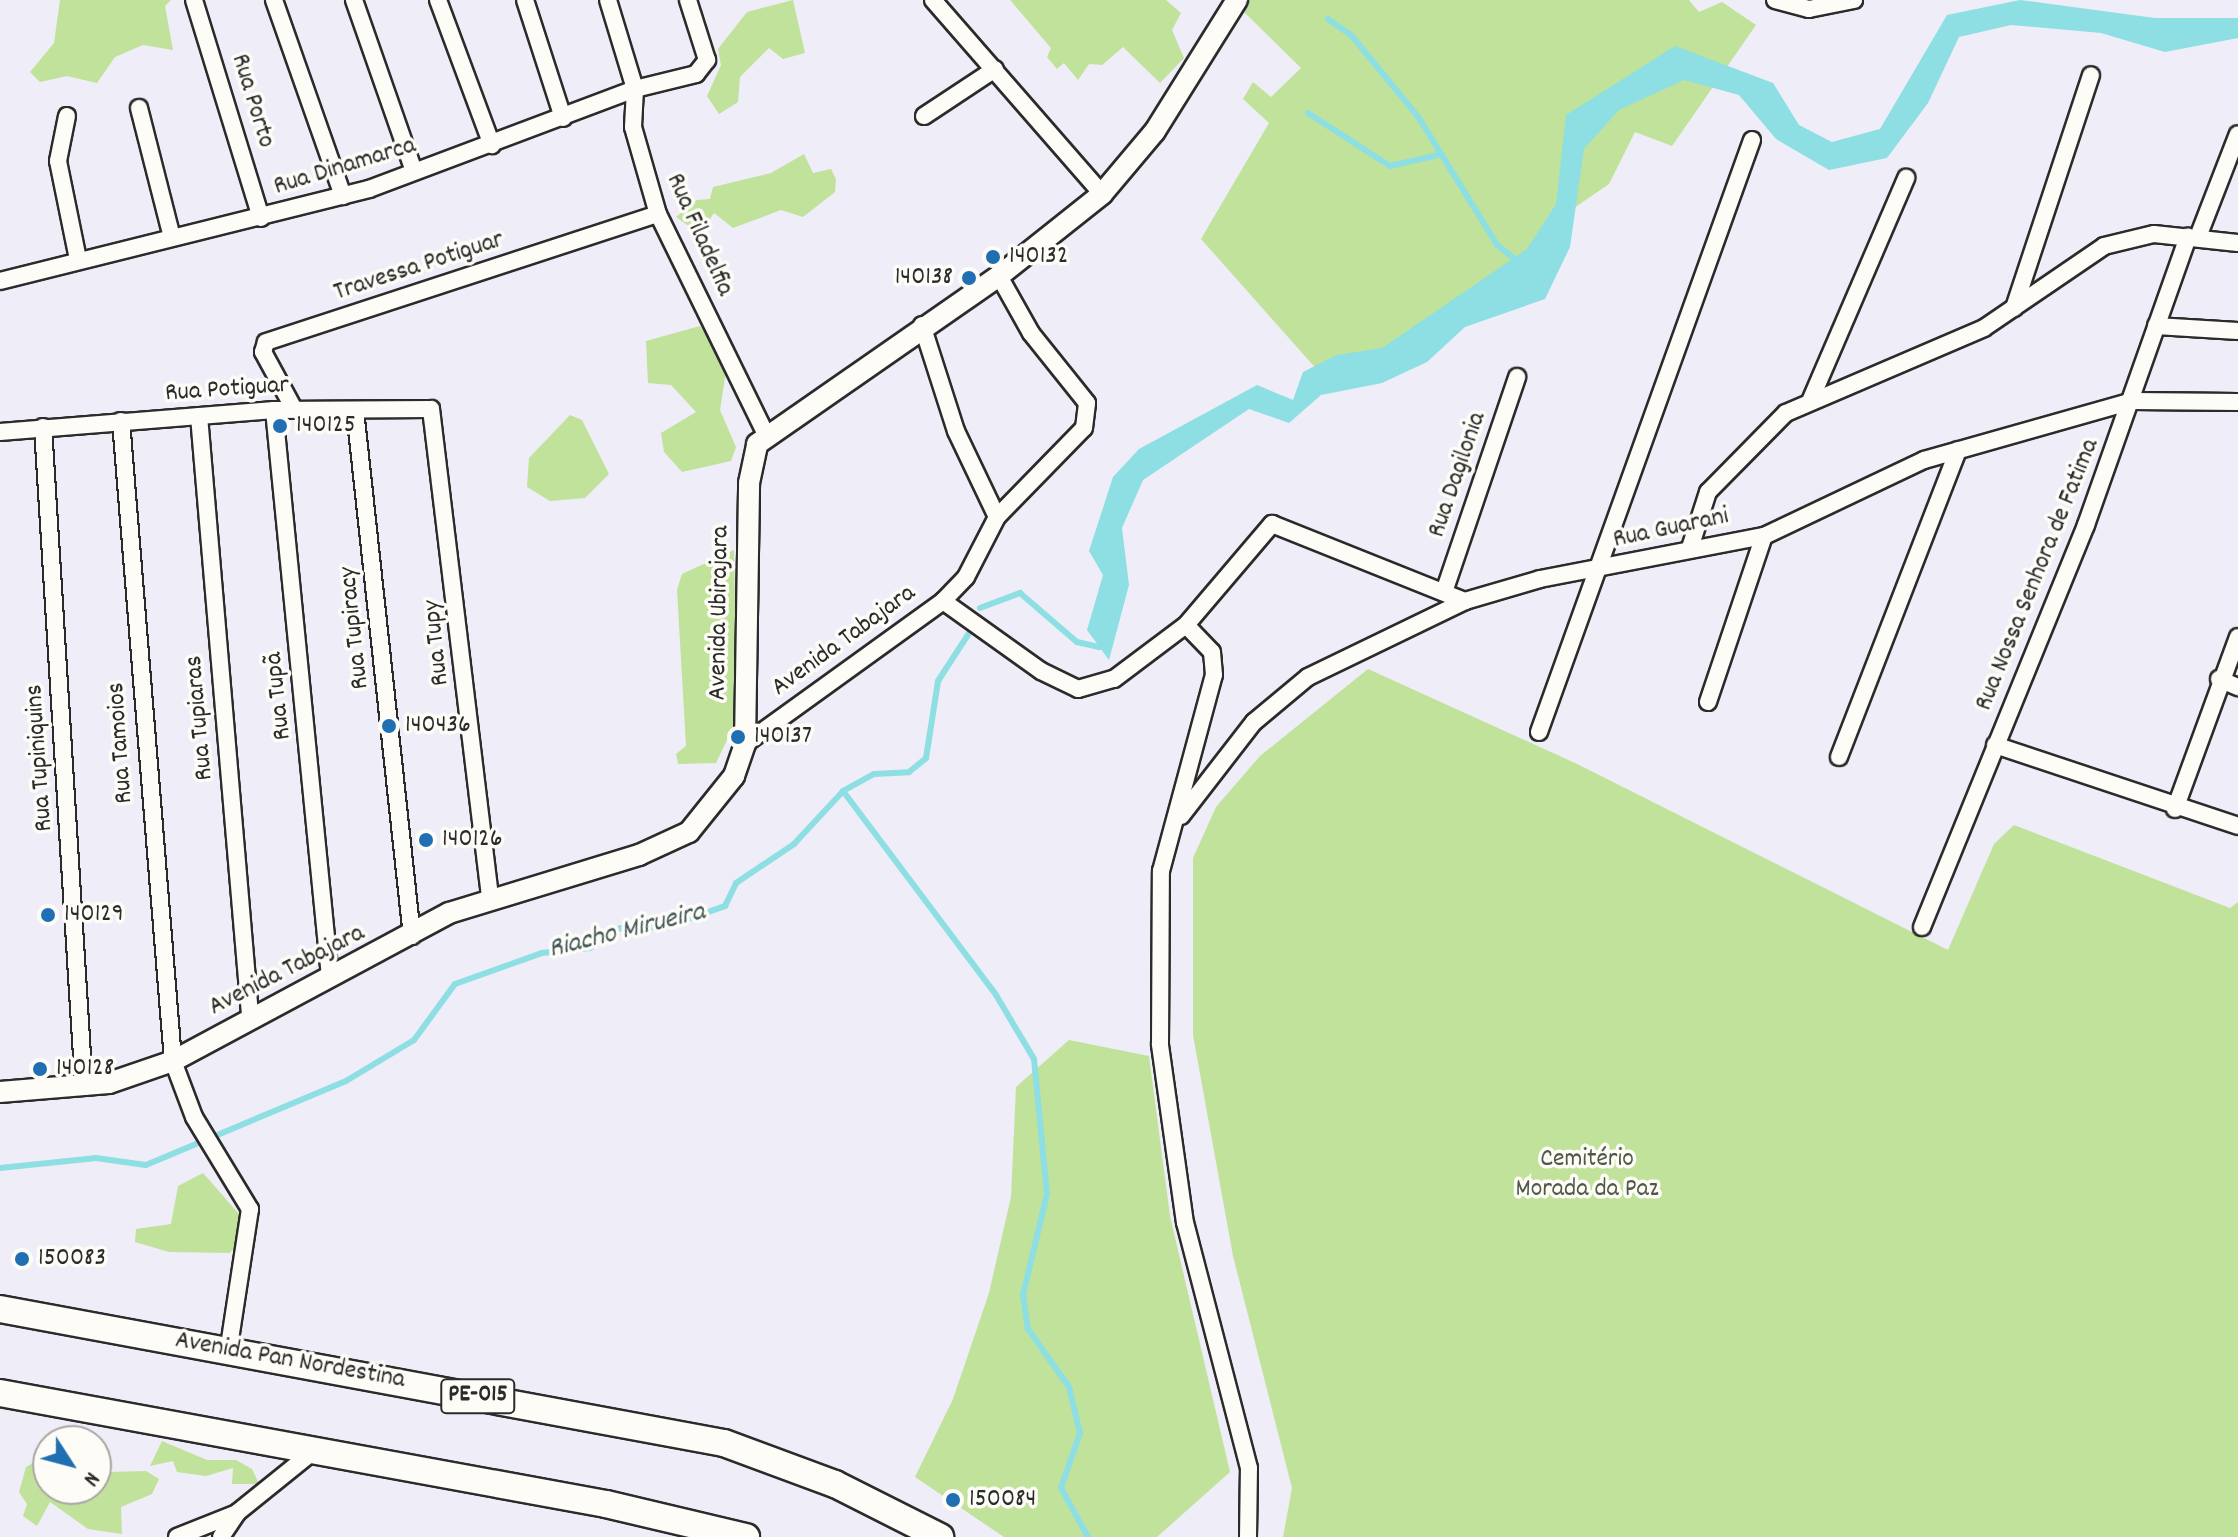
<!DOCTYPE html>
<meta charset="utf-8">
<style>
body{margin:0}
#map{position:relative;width:2238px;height:1537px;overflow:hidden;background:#eeedf8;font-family:Dekko,sans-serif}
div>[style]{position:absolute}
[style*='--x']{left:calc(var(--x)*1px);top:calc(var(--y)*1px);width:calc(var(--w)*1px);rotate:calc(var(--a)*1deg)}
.green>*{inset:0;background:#c0e29b}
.water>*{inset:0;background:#8ddfe3}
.stream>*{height:6px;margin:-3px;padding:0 3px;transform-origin:3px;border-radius:3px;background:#8ddfe3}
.roads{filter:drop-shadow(2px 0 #2b2b2b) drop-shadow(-2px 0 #2b2b2b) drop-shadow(0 2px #2b2b2b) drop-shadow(0 -2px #2b2b2b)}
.minor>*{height:16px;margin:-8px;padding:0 8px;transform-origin:8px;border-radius:8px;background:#fdfcf7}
.tertiary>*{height:20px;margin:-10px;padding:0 10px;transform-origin:10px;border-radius:10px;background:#fdfcf7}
.trunk>*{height:26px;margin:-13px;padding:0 13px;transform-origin:13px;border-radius:13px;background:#fdfcf7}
.dots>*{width:22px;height:22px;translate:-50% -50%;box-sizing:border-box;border:4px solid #fdfcf7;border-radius:50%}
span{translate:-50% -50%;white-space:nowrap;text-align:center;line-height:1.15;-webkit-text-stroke:7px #fdfcf7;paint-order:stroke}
.shield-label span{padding:2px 6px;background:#fdfcf7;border:2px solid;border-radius:6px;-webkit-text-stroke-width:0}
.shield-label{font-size:24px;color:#2b2b2b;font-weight:700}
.street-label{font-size:26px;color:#2b2b2b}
.poi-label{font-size:26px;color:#2b2b2b}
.left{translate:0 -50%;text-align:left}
.right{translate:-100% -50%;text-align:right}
.park-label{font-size:26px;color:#505947}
.water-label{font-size:28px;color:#445859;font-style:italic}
.north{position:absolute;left:32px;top:1425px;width:80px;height:80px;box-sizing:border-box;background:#fdfcf7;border:2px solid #a9a8a5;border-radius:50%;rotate:126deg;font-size:22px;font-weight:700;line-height:32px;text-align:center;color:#2b2b2b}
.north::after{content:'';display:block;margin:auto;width:28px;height:36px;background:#1f6fb2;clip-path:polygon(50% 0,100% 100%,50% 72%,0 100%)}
</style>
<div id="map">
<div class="green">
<i style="clip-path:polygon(60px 0,171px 0,165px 6px,173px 50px,143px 45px,115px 57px,97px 83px,67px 76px,40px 82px,30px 72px,54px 43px)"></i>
<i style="clip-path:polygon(793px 0,805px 53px,783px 59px,769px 48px,740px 77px,738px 102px,719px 114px,707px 96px,721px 65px,718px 49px,747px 12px)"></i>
<i style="clip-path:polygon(1010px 0,1166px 0,1181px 13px,1172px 30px,1184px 58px,1160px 83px,1123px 47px,1102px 65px,1089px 64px,1078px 80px,1064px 63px,1057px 69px,1047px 57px,1051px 48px)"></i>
<i style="clip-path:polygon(1250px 0,1689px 0,1699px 12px,1722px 2px,1756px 25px,1672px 146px,1635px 132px,1609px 184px,1546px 227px,1540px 254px,1335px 390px,1201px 239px,1269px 123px,1243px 99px,1253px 82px,1271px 97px,1301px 68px,1243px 11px)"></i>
<i style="clip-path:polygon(804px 154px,813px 173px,831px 169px,836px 179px,835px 192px,803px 217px,781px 210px,733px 228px,714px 213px,700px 234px,676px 217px,697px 200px,710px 199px,713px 187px,771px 173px)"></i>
<i style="clip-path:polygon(700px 326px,727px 365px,720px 410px,736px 447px,731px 461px,682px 472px,664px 452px,661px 433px,696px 412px,671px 385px,648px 383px,646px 341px)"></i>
<i style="clip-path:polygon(570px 415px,582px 420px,609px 474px,585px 498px,550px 501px,527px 487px,529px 458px)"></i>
<i style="clip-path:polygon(734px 550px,737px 719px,716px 763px,678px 764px,676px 754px,686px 746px,677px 590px,682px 574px)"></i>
<i style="clip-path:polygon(1368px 669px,1575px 763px,1948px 950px,1994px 844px,2014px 825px,2230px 908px,2238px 902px,2238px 1537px,1283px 1537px,1292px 1488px,1233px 1256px,1193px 1035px,1193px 858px,1216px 807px,1260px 756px)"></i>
<i style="clip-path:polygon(1069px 1040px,1149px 1056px,1170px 1216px,1230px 1472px,1157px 1537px,1004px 1537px,915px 1477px,953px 1399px,989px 1293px,1011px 1197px,1016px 1087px)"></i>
<i style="clip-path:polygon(203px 1173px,239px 1214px,239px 1241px,230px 1253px,169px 1252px,135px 1242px,136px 1229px,171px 1224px,178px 1186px)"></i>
<i style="clip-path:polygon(162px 1441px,207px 1460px,236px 1460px,252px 1469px,259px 1484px,232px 1484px,233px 1468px,206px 1476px,177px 1472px,173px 1461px,150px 1466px)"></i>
<i style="clip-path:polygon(48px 1454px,48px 1489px,96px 1489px,96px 1458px,109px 1472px,146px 1471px,159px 1479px,152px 1494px,121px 1507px,122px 1534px,88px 1529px,50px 1502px,37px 1526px,23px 1516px,27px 1504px,19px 1492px,26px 1467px)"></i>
</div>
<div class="water">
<i style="clip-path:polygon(2020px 0,2155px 18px,2238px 18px,2238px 38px,2165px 52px,2101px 33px,2011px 25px,1959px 37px,1928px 103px,1887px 158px,1829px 170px,1776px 139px,1739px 95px,1684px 80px,1619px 110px,1584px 149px,1570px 247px,1545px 299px,1465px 327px,1427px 362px,1382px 383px,1321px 395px,1289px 423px,1249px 409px,1143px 480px,1122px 528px,1129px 585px,1109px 660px,1087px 630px,1103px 575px,1089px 551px,1113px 477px,1139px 449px,1257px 385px,1293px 400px,1303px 372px,1337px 355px,1382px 348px,1527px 249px,1556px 204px,1566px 115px,1675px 46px,1773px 83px,1799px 125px,1832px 142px,1880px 129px,1947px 15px)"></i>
</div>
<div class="stream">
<i style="--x:1328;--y:19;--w:29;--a:35"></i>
<i style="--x:1352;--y:36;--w:106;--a:50.7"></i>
<i style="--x:1419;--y:118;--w:149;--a:58.4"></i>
<i style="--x:1497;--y:245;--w:28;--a:38"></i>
<i style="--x:1308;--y:113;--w:98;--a:32.9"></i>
<i style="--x:1390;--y:166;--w:49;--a:-12.9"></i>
<i style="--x:980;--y:608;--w:43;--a:-20.6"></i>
<i style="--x:1020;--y:593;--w:75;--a:40.7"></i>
<i style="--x:1077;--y:642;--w:23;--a:13"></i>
<i style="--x:1099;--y:647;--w:8;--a:-67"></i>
<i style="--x:843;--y:791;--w:255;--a:53.1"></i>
<i style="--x:996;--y:995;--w:74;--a:59.3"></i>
<i style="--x:1034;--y:1059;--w:136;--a:84.5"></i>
<i style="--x:1047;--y:1194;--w:104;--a:103.4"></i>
<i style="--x:1023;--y:1295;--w:34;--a:82"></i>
<i style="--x:1028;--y:1329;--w:71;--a:54.7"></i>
<i style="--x:1069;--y:1387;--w:47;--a:76.6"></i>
<i style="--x:1080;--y:1433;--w:58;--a:109.1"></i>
<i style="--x:1061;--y:1488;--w:56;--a:61.1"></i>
<i style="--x:0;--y:1168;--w:97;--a:-5.9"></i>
<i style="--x:96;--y:1158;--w:50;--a:8"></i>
<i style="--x:146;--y:1165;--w:217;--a:-22.8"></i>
<i style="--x:346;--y:1081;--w:79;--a:-31.1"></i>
<i style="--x:414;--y:1040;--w:69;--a:-53.8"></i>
<i style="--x:455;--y:984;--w:92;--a:-19.6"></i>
<i style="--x:542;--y:953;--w:48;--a:-5.9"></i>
<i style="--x:590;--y:948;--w:37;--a:-33"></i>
<i style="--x:621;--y:928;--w:45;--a:-1.3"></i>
<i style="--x:666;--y:927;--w:63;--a:-19.6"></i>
<i style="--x:725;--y:906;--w:25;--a:-64"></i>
<i style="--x:736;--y:883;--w:70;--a:-33.9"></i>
<i style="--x:794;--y:844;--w:72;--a:-47.2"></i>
<i style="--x:843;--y:791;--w:35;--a:-29"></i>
<i style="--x:874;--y:774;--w:35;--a:-3"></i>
<i style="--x:909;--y:772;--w:22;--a:-39"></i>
<i style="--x:926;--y:758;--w:78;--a:-81.1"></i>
<i style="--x:938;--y:681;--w:61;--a:-57.1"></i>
</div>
<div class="roads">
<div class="minor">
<i style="--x:194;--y:0;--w:228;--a:72.9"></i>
<i style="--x:274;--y:0;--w:208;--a:70.6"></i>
<i style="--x:354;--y:0;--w:181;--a:70.7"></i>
<i style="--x:438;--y:0;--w:155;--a:69.6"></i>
<i style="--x:525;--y:0;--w:124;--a:72.1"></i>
<i style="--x:608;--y:0;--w:93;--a:73.1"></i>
<i style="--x:635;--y:89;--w:38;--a:93"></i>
<i style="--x:633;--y:127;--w:91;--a:74"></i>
<i style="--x:658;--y:214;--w:245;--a:63.9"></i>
<i style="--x:933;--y:0;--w:257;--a:48.9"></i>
<i style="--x:1775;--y:0;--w:35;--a:15"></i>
<i style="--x:1809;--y:9;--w:46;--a:-11.3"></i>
<i style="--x:139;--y:108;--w:133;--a:75.7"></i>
<i style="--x:67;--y:116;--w:46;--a:101.3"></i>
<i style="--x:58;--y:161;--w:100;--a:78.5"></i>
<i style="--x:924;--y:116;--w:85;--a:-33.5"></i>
<i style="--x:2198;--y:237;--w:110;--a:-68.8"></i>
<i style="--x:0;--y:281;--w:380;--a:-14"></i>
<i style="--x:369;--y:189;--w:284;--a:-20.6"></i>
<i style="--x:635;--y:89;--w:63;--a:-13.8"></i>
<i style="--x:696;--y:74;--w:18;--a:-52"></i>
<i style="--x:707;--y:60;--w:63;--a:-107.6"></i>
<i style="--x:2014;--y:308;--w:245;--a:-71.7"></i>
<i style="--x:922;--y:325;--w:111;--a:72.2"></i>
<i style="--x:956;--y:431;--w:95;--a:64.5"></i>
<i style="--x:2156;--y:326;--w:82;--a:3.5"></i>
<i style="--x:1811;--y:399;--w:241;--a:-66.7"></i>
<i style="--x:294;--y:409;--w:65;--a:-118.5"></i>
<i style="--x:263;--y:352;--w:10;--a:-73"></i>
<i style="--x:266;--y:342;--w:412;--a:-18.1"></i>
<i style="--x:274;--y:410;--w:570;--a:84.36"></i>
<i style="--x:355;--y:410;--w:529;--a:83.82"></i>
<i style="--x:199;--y:416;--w:601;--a:85.13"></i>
<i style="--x:121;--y:421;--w:642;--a:85.35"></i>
<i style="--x:173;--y:1061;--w:60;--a:69.4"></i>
<i style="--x:194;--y:1117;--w:108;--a:58.7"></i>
<i style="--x:250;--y:1209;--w:145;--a:98.7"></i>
<i style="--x:43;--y:427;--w:661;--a:86.45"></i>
<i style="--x:0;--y:432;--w:275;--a:-4.6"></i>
<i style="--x:274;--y:410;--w:157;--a:-0.4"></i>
<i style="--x:431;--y:409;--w:491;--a:83.1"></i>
<i style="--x:1690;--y:548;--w:59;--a:-72.2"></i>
<i style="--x:1708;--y:492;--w:111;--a:-45.4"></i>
<i style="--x:1786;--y:413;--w:215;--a:-23.2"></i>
<i style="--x:1984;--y:328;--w:145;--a:-34.3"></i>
<i style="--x:2104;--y:246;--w:51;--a:-13.5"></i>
<i style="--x:2154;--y:234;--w:84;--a:6.1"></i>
<i style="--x:1445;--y:589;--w:224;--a:-71.2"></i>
<i style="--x:943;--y:601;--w:120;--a:35.5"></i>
<i style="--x:1041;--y:671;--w:41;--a:25.9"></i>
<i style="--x:1078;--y:689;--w:37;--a:-16"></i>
<i style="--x:1114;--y:679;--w:90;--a:-36.9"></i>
<i style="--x:2219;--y:679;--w:21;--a:23"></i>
<i style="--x:1708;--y:702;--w:175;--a:-71.4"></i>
<i style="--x:1539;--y:732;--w:629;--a:-70.21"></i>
<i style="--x:745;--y:744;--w:244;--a:-35.8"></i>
<i style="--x:943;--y:601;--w:33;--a:-46"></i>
<i style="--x:966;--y:577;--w:68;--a:-62.7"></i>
<i style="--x:997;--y:517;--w:124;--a:-45.7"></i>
<i style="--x:1084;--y:428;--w:25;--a:-83"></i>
<i style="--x:1087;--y:403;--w:90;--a:-128.7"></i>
<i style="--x:1031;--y:333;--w:65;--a:-119.3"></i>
<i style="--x:1995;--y:745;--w:256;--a:18.4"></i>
<i style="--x:1839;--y:757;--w:329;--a:-68.8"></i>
<i style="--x:2175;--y:809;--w:183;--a:-69.9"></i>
<i style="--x:1181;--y:816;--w:119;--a:-52.2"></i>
<i style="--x:1254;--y:722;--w:70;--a:-39.8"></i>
<i style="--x:1308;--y:677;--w:174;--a:-25.8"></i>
<i style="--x:1465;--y:601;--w:78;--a:-16.3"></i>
<i style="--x:1540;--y:579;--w:228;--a:-10.9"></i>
<i style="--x:1764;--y:536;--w:177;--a:-25.4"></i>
<i style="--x:1924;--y:460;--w:217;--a:-15.8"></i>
<i style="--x:2133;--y:401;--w:105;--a:0.5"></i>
<i style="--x:1922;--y:927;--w:434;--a:-67.8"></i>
<i style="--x:2086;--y:525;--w:306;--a:-70.5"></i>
<i style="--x:177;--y:1537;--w:65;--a:-21.8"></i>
<i style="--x:221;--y:1537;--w:30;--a:-56"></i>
<i style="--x:238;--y:1512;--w:100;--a:-38.9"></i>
<i style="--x:1248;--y:1537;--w:69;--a:-89.2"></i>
<i style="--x:1249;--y:1468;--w:253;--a:-104.6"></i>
<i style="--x:1185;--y:1223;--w:181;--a:-98"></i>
<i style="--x:1160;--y:1044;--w:173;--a:-89.7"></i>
<i style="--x:1161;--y:871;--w:203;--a:-74.9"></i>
<i style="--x:1214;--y:675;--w:23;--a:-95"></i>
<i style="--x:1212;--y:652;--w:37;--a:-134"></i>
<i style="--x:1186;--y:625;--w:133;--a:-49.6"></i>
<i style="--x:1272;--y:524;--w:208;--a:21.8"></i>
</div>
<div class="tertiary">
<i style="--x:0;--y:1092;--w:109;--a:-4.7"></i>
<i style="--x:109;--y:1083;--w:68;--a:-19"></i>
<i style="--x:173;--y:1061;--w:313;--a:-28.2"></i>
<i style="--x:449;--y:913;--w:199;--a:-17"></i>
<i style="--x:639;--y:855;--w:55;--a:-24.7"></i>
<i style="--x:689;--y:832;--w:72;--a:-51.2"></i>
<i style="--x:734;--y:776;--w:34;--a:-71"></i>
<i style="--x:745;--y:744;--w:261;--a:-89.1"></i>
<i style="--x:749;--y:483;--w:40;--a:-78"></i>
<i style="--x:757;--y:444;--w:295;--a:-34.8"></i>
<i style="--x:999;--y:276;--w:132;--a:-38.5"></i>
<i style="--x:1102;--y:194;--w:82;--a:-49.9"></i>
<i style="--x:1155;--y:131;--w:155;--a:-58"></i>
</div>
<div class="trunk">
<i style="--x:0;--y:1309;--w:736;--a:10.49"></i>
<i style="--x:724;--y:1443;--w:118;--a:20.3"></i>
<i style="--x:835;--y:1484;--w:118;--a:26.8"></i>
<i style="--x:0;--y:1393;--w:616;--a:10.38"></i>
<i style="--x:606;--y:1504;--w:144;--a:13.3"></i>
</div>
</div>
<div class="dots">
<i style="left:993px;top:257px;background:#1f6fb2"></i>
<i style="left:969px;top:278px;background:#1f6fb2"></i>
<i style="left:280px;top:426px;background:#1f6fb2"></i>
<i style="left:389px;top:726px;background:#1f6fb2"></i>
<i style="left:738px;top:737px;background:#1f6fb2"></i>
<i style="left:426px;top:840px;background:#1f6fb2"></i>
<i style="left:48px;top:915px;background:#1f6fb2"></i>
<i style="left:40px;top:1069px;background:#1f6fb2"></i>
<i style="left:22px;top:1259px;background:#1f6fb2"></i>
<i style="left:953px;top:1500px;background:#1f6fb2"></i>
</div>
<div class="shield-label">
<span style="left:478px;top:1396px">PE-015</span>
</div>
<div class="street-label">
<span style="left:252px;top:101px;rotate:73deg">Rua Porto</span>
<span style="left:345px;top:167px;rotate:-17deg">Rua Dinamarca</span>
<span style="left:699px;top:235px;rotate:66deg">Rua Filadelfia</span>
<span style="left:419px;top:267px;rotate:-18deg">Travessa Potiguar</span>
<span style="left:227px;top:390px;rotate:-4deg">Rua Potiguar</span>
<span style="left:1458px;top:475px;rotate:-71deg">Rua Dagilonia</span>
<span style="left:1671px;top:529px;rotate:-12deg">Rua Guarani</span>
<span style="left:2038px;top:575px;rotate:-68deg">Rua Nossa Senhora de Fatima</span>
<span style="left:720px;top:613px;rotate:-89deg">Avenida Ubirajara</span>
<span style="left:355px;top:628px;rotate:-96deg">Rua Tupiracy</span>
<span style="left:844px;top:641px;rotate:-36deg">Avenida Tabajara</span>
<span style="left:437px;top:643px;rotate:-96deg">Rua Tupy</span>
<span style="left:279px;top:696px;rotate:-96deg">Rua Tupã</span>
<span style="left:200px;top:718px;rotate:-95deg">Rua Tupiaras</span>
<span style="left:121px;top:743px;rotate:-94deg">Rua Tamoios</span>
<span style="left:40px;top:758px;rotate:-94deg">Rua Tupiniquins</span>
<span style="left:287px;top:971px;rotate:-27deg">Avenida Tabajara</span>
<span style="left:290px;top:1361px;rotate:10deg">Avenida Pan Nordestina</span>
</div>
<div class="poi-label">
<span class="left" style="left:1009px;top:257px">140132</span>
<span class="right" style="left:953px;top:278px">140138</span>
<span class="left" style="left:296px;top:426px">140125</span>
<span class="left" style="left:405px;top:726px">140436</span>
<span class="left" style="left:754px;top:737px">140137</span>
<span class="left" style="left:442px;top:840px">140126</span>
<span class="left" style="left:64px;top:915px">140129</span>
<span class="left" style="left:56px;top:1069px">140128</span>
<span class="left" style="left:38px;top:1259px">150083</span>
<span class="left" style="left:969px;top:1500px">150084</span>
</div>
<div class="park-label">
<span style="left:1587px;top:1175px">Cemitério<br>Morada da Paz</span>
</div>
<div class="water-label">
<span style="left:627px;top:932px;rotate:-14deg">Riacho Mirueira</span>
</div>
<div class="north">N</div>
</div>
